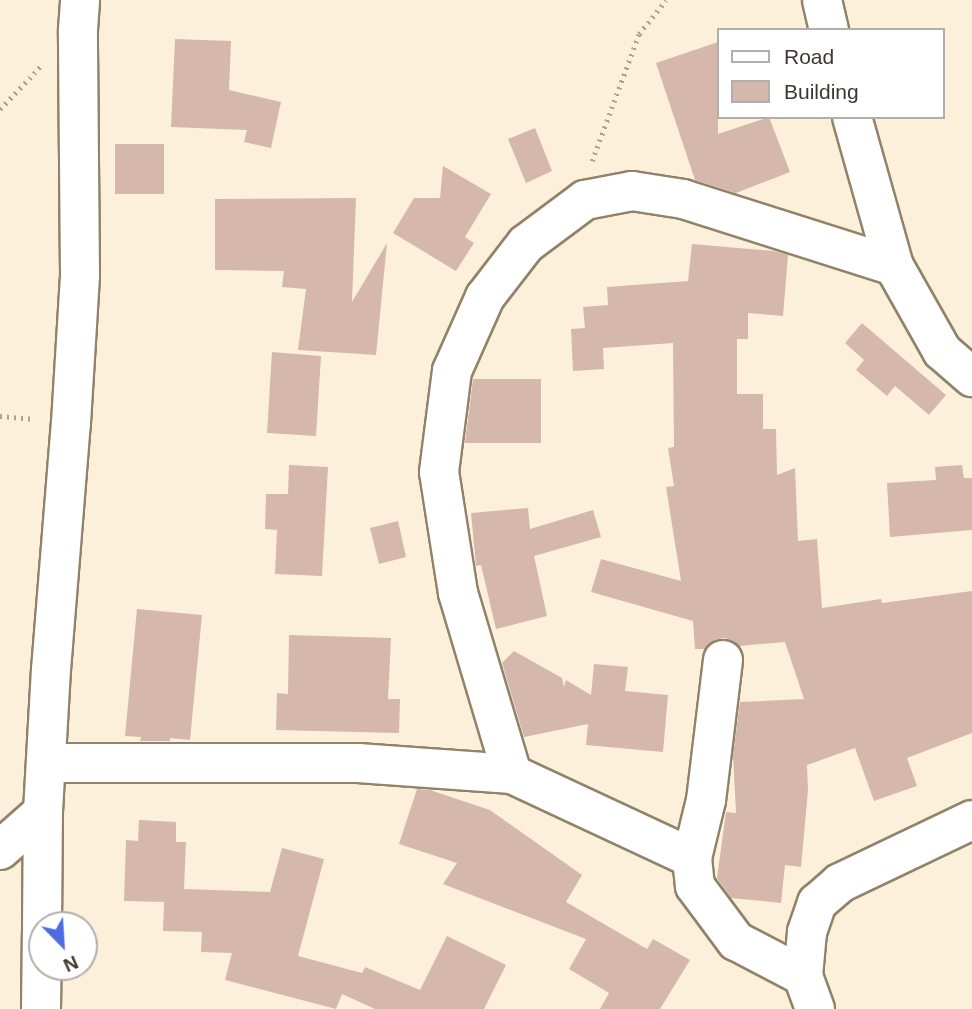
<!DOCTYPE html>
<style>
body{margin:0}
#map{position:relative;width:972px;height:1009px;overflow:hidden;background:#fdf0db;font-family:Helvetica,sans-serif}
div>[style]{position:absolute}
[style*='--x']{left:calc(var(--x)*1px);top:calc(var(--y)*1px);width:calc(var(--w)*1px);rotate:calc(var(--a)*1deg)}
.building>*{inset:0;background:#d5b7ab}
.path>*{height:4.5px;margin-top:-2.25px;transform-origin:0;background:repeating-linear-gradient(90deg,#aca291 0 2px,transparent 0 7px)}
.roads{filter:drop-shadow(2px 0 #91826a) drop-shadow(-2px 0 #91826a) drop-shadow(0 2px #91826a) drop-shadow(0 -2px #91826a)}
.street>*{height:38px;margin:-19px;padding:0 19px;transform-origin:19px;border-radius:19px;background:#fff}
span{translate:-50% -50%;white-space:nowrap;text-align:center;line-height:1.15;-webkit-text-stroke:7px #fff;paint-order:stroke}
.legend{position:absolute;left:717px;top:28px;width:228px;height:91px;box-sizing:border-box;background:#fff;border:2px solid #b2afab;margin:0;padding:9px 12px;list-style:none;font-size:21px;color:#3e372d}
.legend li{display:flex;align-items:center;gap:14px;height:35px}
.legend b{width:35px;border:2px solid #b2afab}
.north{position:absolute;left:28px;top:911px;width:70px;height:70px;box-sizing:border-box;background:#fff;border:2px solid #b2afab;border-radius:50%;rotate:156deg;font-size:19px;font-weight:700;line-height:28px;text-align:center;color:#3e372d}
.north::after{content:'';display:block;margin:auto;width:24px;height:32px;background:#4e6ce0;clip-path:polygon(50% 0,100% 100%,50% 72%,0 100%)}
</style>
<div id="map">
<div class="building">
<i style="clip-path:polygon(175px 39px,231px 41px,229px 90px,281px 102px,271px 148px,244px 142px,247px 130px,171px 127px)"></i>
<i style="clip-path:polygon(718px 42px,718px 134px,769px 117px,790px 172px,736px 193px,695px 180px,656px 63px)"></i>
<i style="clip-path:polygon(535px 128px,552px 171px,526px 183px,508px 139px)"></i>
<i style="clip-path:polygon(115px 144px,164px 144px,164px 194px,115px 194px)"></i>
<i style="clip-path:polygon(443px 166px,491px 194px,465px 237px,474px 243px,456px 271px,393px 233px,414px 198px,440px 198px)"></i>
<i style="clip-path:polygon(356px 198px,352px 302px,387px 243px,376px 355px,298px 350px,306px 289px,282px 287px,284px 271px,215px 270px,215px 199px)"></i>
<i style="clip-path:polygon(692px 244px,774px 251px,788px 255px,783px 316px,748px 313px,748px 339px,737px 339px,737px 394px,763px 394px,763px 429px,776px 429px,777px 475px,795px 468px,798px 541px,817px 539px,822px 608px,881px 599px,882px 603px,972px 591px,972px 733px,907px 758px,917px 786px,874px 801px,855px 748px,807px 765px,808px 790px,801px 867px,785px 865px,781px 903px,731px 898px,717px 878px,726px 812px,736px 813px,733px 755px,740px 702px,804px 699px,785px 642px,739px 646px,725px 638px,714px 640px,705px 649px,695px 649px,693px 621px,591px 592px,601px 559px,681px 581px,666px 487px,674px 486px,668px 448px,674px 447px,673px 343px,603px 348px,604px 369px,573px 371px,571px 329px,585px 328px,583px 307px,608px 305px,607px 287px,688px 281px)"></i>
<i style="clip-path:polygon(862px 323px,946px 395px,929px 415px,895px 386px,887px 396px,856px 370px,864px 360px,845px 343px)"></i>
<i style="clip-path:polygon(272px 352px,321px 356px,316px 436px,267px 433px)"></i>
<i style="clip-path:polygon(473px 379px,541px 379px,541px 443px,465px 443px)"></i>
<i style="clip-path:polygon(289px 465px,328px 467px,322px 576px,275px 574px,277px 530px,265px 529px,266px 494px,288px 494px)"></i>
<i style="clip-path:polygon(962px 465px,964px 478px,972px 478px,972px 530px,890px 537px,887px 483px,936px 480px,935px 467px)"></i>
<i style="clip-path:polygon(528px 508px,530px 529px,593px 510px,601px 537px,534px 556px,547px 616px,496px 629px,481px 565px,476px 566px,471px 513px)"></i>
<i style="clip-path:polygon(398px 521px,406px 557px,379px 564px,370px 528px)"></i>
<i style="clip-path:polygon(137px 609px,202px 615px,190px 740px,170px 738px,170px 741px,140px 741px,141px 737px,125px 736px)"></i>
<i style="clip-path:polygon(289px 635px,391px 638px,388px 699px,400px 699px,399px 733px,276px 730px,277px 693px,288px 694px)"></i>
<i style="clip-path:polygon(514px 651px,562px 678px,564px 687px,566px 680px,591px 695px,594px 664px,628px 667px,625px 691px,668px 695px,663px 752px,586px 745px,588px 724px,524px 737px,502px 663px)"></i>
<i style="clip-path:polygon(417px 789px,430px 790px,490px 810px,582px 875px,566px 902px,647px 949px,653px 939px,690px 960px,660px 1009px,600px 1009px,609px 993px,569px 969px,586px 939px,443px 884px,457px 863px,399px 844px)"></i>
<i style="clip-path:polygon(139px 820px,176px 822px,176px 842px,186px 842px,184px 889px,270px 892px,282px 848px,324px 859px,298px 956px,362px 973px,365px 967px,420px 990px,447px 936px,506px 965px,484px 1009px,375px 1009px,342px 994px,336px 1009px,225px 980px,232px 953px,201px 952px,202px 932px,163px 931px,164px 902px,124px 901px,126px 840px,138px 841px)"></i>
</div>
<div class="path">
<i style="--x:0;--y:109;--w:61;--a:-46.3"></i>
<i style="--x:592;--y:161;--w:135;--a:-69.7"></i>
<i style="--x:639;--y:34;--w:43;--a:-51.5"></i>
<i style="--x:0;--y:416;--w:34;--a:5"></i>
</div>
<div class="roads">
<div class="street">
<i style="--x:822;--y:0;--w:31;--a:77"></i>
<i style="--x:852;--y:117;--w:155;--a:74.3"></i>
<i style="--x:894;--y:266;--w:98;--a:60.5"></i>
<i style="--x:942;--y:351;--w:40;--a:41"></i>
<i style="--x:723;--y:660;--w:141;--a:96.9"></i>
<i style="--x:706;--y:800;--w:60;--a:103.6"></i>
<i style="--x:692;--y:858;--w:28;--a:84"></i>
<i style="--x:695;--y:886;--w:69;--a:53.3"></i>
<i style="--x:736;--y:941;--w:76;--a:27.6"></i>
<i style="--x:46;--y:763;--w:312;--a:0"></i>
<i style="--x:358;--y:763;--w:154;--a:4.1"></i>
<i style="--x:0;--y:850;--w:57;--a:-41.5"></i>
<i style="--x:692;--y:858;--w:199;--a:-155"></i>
<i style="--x:512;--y:774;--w:189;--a:-106.6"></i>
<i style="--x:458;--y:593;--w:122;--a:-98.9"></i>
<i style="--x:439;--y:472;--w:102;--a:-82.7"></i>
<i style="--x:452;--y:371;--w:81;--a:-66"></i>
<i style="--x:485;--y:297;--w:67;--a:-52.3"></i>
<i style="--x:526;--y:244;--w:74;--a:-36.7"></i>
<i style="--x:585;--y:200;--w:48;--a:-10.8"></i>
<i style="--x:632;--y:191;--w:52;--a:8.9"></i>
<i style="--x:683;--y:199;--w:221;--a:17.6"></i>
<i style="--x:42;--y:925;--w:113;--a:-89.5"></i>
<i style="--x:43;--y:812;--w:142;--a:-86.8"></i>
<i style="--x:51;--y:670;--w:248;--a:-85.4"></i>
<i style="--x:71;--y:423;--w:148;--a:-86.5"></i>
<i style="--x:80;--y:275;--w:245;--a:-90.5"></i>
<i style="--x:78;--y:30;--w:30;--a:-86"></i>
<i style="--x:41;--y:1009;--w:78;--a:-89.3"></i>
<i style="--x:815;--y:1009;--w:35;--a:-110"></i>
<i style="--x:803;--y:976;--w:44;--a:-84.8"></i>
<i style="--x:807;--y:932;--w:31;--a:-71"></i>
<i style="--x:817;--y:903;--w:30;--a:-41"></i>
<i style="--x:840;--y:883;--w:146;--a:-25.5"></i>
</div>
</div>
<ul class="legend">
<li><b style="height:9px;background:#fff"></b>Road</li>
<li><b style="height:19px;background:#d5b7ab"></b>Building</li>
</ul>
<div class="north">N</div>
</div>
